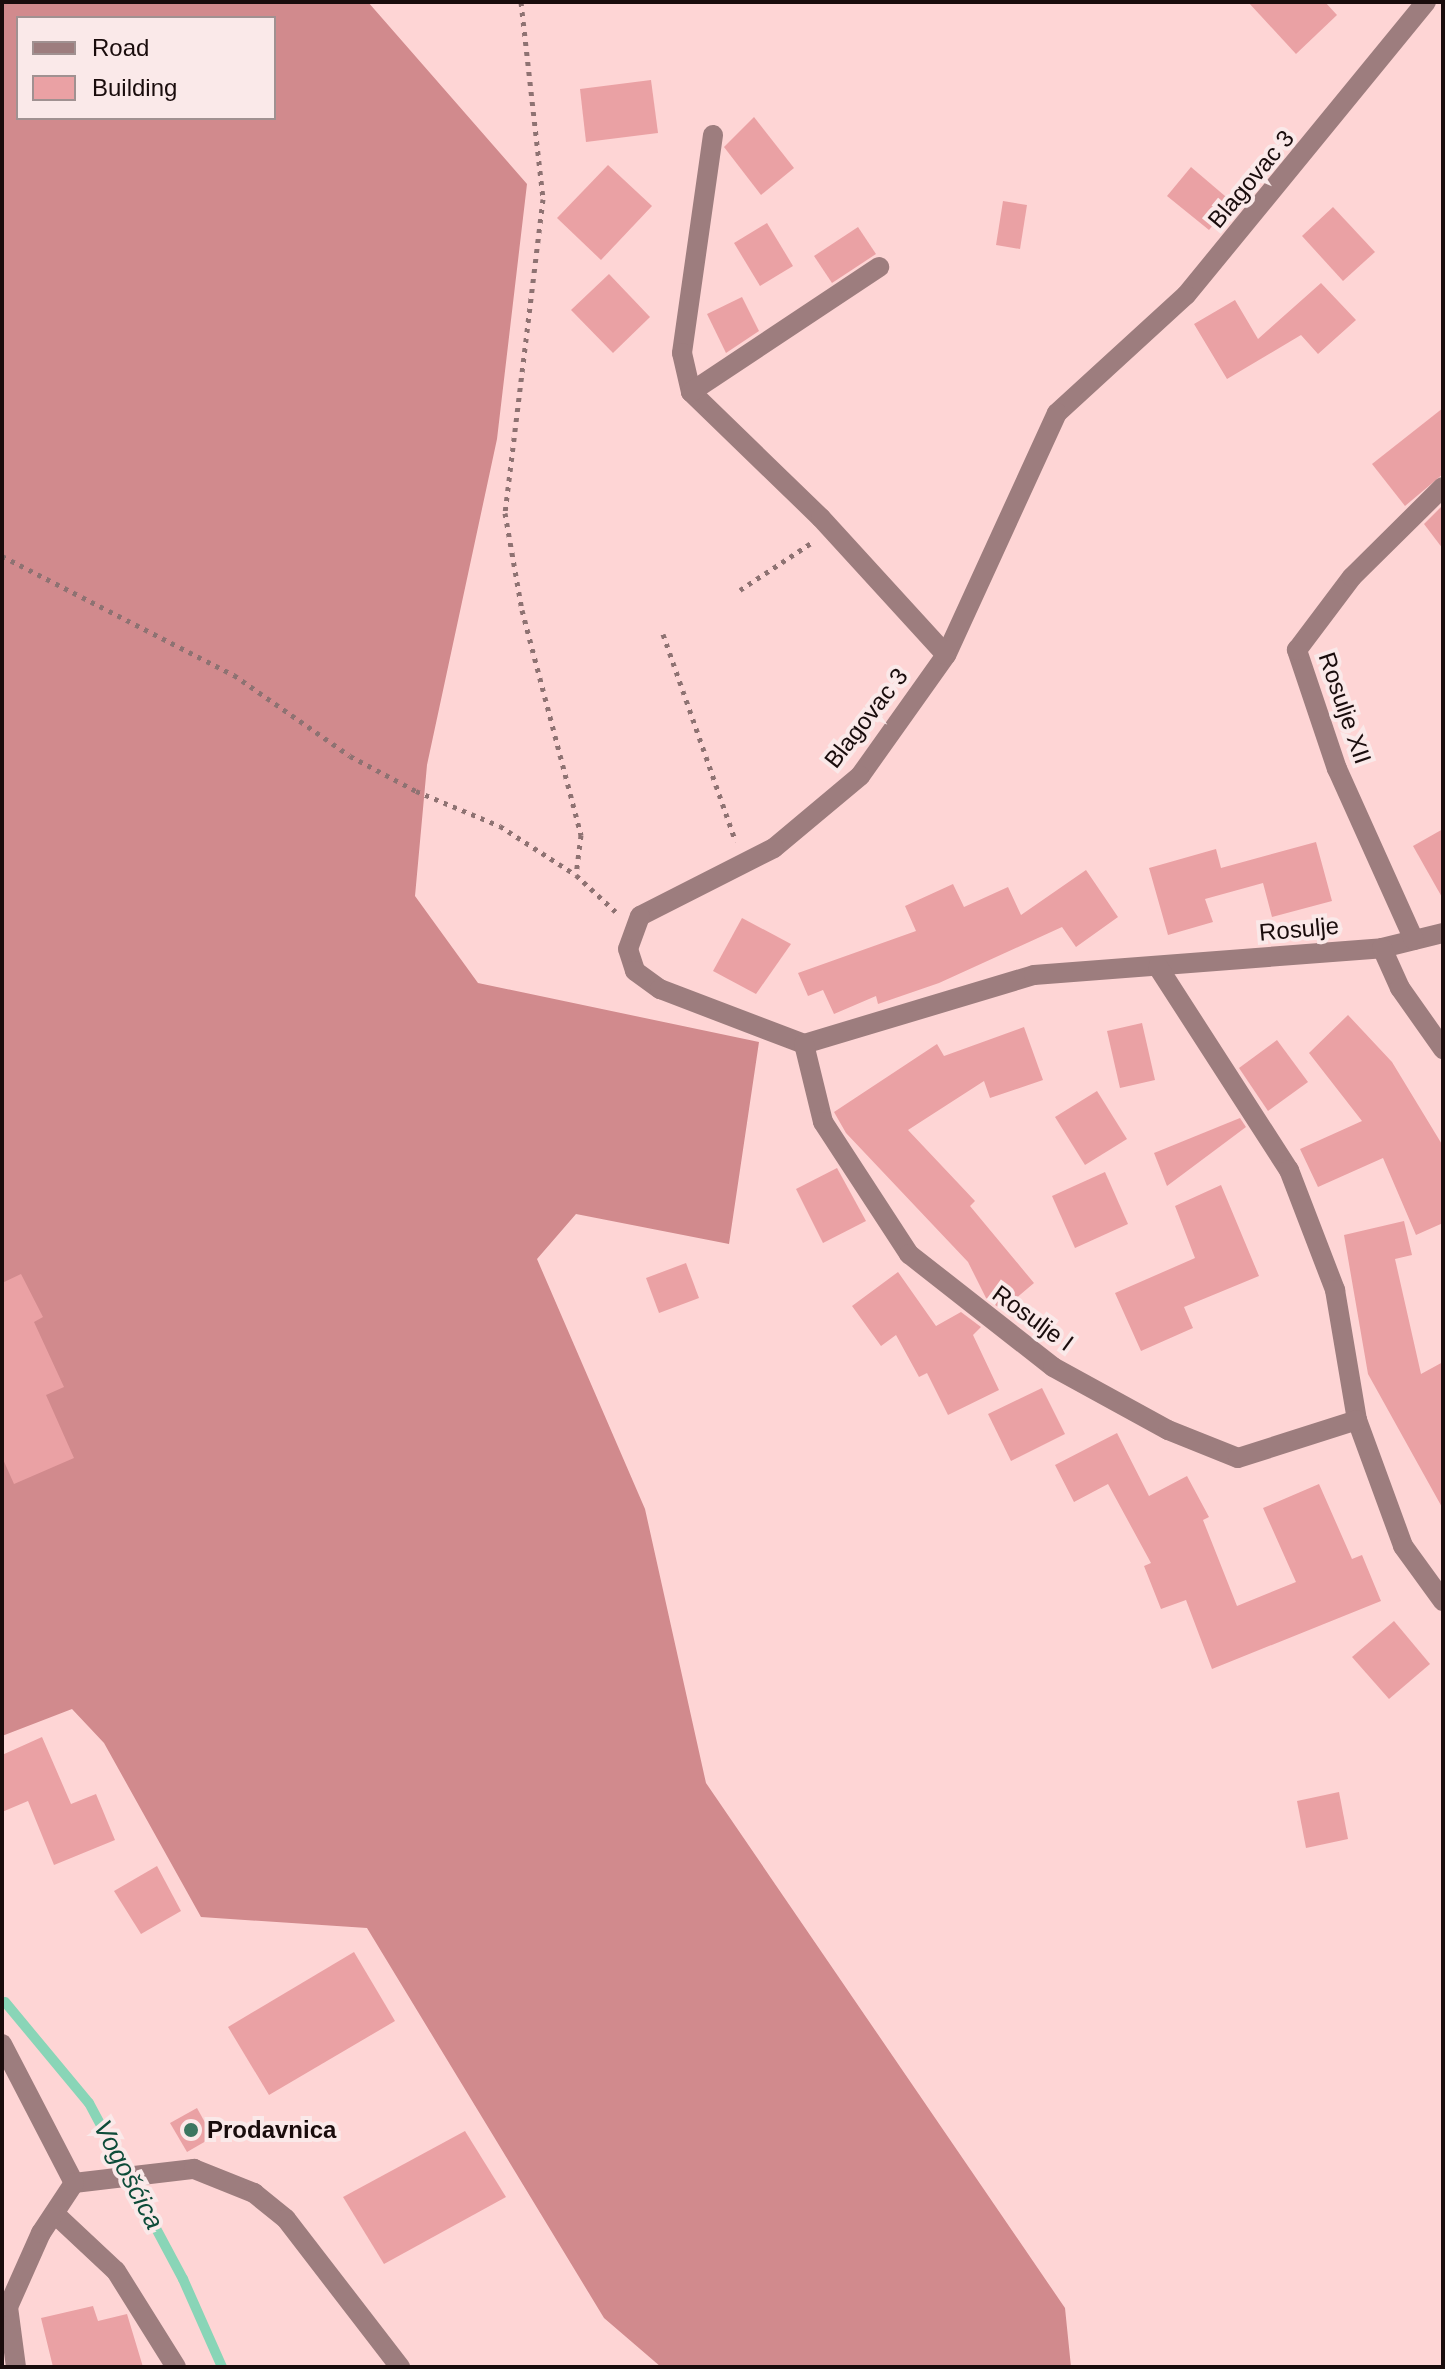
<!DOCTYPE html>
<meta charset="utf-8">
<style>
body{margin:0}
#map{position:relative;width:1445px;height:2369px;overflow:hidden;background:#fed5d5;font-family:Helvetica,sans-serif}
div>[style]{position:absolute}
[style*='--x']{left:calc(var(--x)*1px);top:calc(var(--y)*1px);width:calc(var(--w)*1px);rotate:calc(var(--a)*1deg)}
.forest>*{inset:0;background:#d18a8d}
.stream>*{height:10px;margin:-5px;padding:0 5px;transform-origin:5px;border-radius:5px;background:#89d5b7}
.building>*{inset:0;background:#eaa1a4}
.path>*{height:5px;margin-top:-2.5px;transform-origin:0;background:repeating-linear-gradient(90deg,#8e7272 0 4px,transparent 0 10px)}
.minor>*{height:20px;margin:-10px;padding:0 10px;transform-origin:10px;border-radius:10px;background:#9d7d7e}
.dots>*{width:22px;height:22px;translate:-50% -50%;box-sizing:border-box;border:4px solid #fae9e9;border-radius:50%}
span{translate:-50% -50%;white-space:nowrap;text-align:center;line-height:1.15;-webkit-text-stroke:8px #fae9e9;paint-order:stroke}
.street-label{font-size:24px;color:#190c0c}
.poi-label{font-size:24px;color:#190c0c;font-weight:700}
.left{translate:0 -50%;text-align:left}
.water-label{font-size:26px;color:#0d4c39;font-style:italic}
.frame{position:absolute;inset:0;border:4px solid #190c0c;pointer-events:none}
.legend{position:absolute;left:16px;top:16px;width:260px;height:104px;box-sizing:border-box;background:#fae9e9;border:2px solid #a09191;margin:0;padding:10px 14px;list-style:none;font-size:24px;color:#190c0c}
.legend li{display:flex;align-items:center;gap:16px;height:40px}
.legend b{width:40px;border:2px solid #a09191}
</style>
<div id="map">
<div class="forest">
<i style="clip-path:polygon(evenodd,2px 2px,368px 2px,527px 184px,497px 439px,427px 765px,415px 896px,478px 983px,759px 1042px,729px 1244px,576px 1214px,537px 1259px,645px 1509px,706px 1783px,1065px 2308px,1071px 2367px,661px 2367px,604px 2318px,367px 1928px,201px 1917px,104px 1743px,72px 1709px,2px 1736px,2px 2px,18px 18px,274px 18px,274px 118px,18px 118px,18px 18px)"></i>
</div>
<div class="stream">
<i style="--x:5;--y:2002;--w:131;--a:50.3"></i>
<i style="--x:89;--y:2103;--w:200;--a:61.9"></i>
<i style="--x:183;--y:2279;--w:96;--a:66.1"></i>
</div>
<div class="building">
<i style="clip-path:polygon(1248px 2px,1325px 2px,1337px 15px,1296px 54px)"></i>
<i style="clip-path:polygon(651px 80px,658px 133px,586px 142px,580px 89px)"></i>
<i style="clip-path:polygon(754px 117px,794px 168px,761px 195px,724px 147px)"></i>
<i style="clip-path:polygon(608px 165px,652px 206px,601px 260px,557px 218px)"></i>
<i style="clip-path:polygon(1191px 167px,1232px 202px,1209px 230px,1167px 196px)"></i>
<i style="clip-path:polygon(1003px 201px,1027px 205px,1020px 249px,996px 245px)"></i>
<i style="clip-path:polygon(1333px 207px,1375px 252px,1343px 281px,1302px 236px)"></i>
<i style="clip-path:polygon(767px 223px,793px 266px,760px 286px,734px 243px)"></i>
<i style="clip-path:polygon(858px 227px,876px 254px,832px 283px,814px 256px)"></i>
<i style="clip-path:polygon(609px 274px,650px 317px,613px 353px,571px 310px)"></i>
<i style="clip-path:polygon(1321px 283px,1356px 320px,1318px 354px,1301px 335px,1227px 379px,1194px 324px,1235px 300px,1258px 339px)"></i>
<i style="clip-path:polygon(742px 297px,759px 331px,726px 353px,707px 314px)"></i>
<i style="clip-path:polygon(1443px 408px,1443px 474px,1405px 506px,1372px 464px)"></i>
<i style="clip-path:polygon(1443px 505px,1443px 549px,1424px 524px)"></i>
<i style="clip-path:polygon(1443px 829px,1443px 899px,1413px 846px)"></i>
<i style="clip-path:polygon(1316px 842px,1332px 901px,1272px 917px,1263px 883px,1205px 899px,1213px 922px,1168px 935px,1149px 868px,1216px 849px,1221px 868px)"></i>
<i style="clip-path:polygon(1086px 870px,1118px 917px,1076px 947px,1062px 927px,939px 983px,878px 1004px,876px 996px,834px 1014px,823px 990px,808px 996px,798px 973px,916px 931px,905px 906px,953px 884px,964px 907px,1008px 887px,1021px 915px)"></i>
<i style="clip-path:polygon(742px 918px,791px 944px,756px 994px,713px 971px)"></i>
<i style="clip-path:polygon(1348px 1015px,1392px 1062px,1443px 1146px,1443px 1223px,1416px 1235px,1383px 1158px,1318px 1187px,1300px 1149px,1362px 1121px,1309px 1053px)"></i>
<i style="clip-path:polygon(1142px 1023px,1155px 1080px,1120px 1088px,1107px 1031px)"></i>
<i style="clip-path:polygon(1024px 1027px,1043px 1080px,990px 1098px,984px 1081px,908px 1130px,975px 1201px,970px 1206px,1034px 1283px,1002px 1310px,986px 1298px,968px 1262px,846px 1133px,834px 1112px,937px 1044px,944px 1056px)"></i>
<i style="clip-path:polygon(1277px 1040px,1308px 1082px,1268px 1111px,1239px 1068px)"></i>
<i style="clip-path:polygon(1097px 1091px,1127px 1139px,1085px 1165px,1055px 1117px)"></i>
<i style="clip-path:polygon(1240px 1118px,1246px 1127px,1167px 1186px,1154px 1153px)"></i>
<i style="clip-path:polygon(837px 1168px,866px 1221px,823px 1243px,796px 1189px)"></i>
<i style="clip-path:polygon(1105px 1172px,1128px 1224px,1075px 1248px,1052px 1196px)"></i>
<i style="clip-path:polygon(1221px 1185px,1259px 1276px,1184px 1307px,1193px 1328px,1141px 1351px,1115px 1293px,1195px 1258px,1175px 1206px)"></i>
<i style="clip-path:polygon(1404px 1221px,1412px 1255px,1395px 1259px,1421px 1374px,1443px 1362px,1443px 1509px,1368px 1374px,1344px 1235px)"></i>
<i style="clip-path:polygon(686px 1263px,699px 1298px,659px 1313px,646px 1278px)"></i>
<i style="clip-path:polygon(898px 1272px,936px 1326px,961px 1312px,981px 1327px,973px 1335px,999px 1390px,948px 1415px,927px 1373px,919px 1377px,896px 1335px,881px 1346px,852px 1306px)"></i>
<i style="clip-path:polygon(21px 1274px,43px 1317px,34px 1322px,64px 1387px,46px 1395px,74px 1458px,14px 1484px,2px 1457px,2px 1283px)"></i>
<i style="clip-path:polygon(1042px 1388px,1065px 1434px,1011px 1461px,988px 1414px)"></i>
<i style="clip-path:polygon(1117px 1433px,1149px 1496px,1187px 1476px,1209px 1517px,1203px 1520px,1237px 1606px,1296px 1582px,1263px 1508px,1319px 1484px,1352px 1559px,1362px 1555px,1381px 1601px,1212px 1669px,1186px 1600px,1161px 1609px,1144px 1566px,1151px 1563px,1108px 1484px,1074px 1502px,1055px 1465px)"></i>
<i style="clip-path:polygon(1394px 1621px,1430px 1664px,1389px 1699px,1352px 1657px)"></i>
<i style="clip-path:polygon(42px 1737px,71px 1804px,96px 1794px,115px 1840px,54px 1865px,28px 1801px,2px 1812px,2px 1755px)"></i>
<i style="clip-path:polygon(1339px 1792px,1348px 1839px,1306px 1848px,1297px 1801px)"></i>
<i style="clip-path:polygon(157px 1866px,181px 1911px,141px 1934px,114px 1891px)"></i>
<i style="clip-path:polygon(354px 1952px,395px 2021px,269px 2095px,228px 2027px)"></i>
<i style="clip-path:polygon(197px 2108px,213px 2137px,187px 2152px,170px 2123px)"></i>
<i style="clip-path:polygon(465px 2131px,506px 2197px,384px 2264px,343px 2197px)"></i>
<i style="clip-path:polygon(93px 2306px,98px 2321px,127px 2314px,143px 2367px,53px 2367px,41px 2318px)"></i>
</div>
<div class="path">
<i style="--x:521;--y:2;--w:198;--a:83.6"></i>
<i style="--x:543;--y:199;--w:316;--a:96.9"></i>
<i style="--x:505;--y:513;--w:98;--a:80.1"></i>
<i style="--x:522;--y:610;--w:233;--a:75.3"></i>
<i style="--x:581;--y:835;--w:40;--a:97.1"></i>
<i style="--x:2;--y:556;--w:261;--a:27.2"></i>
<i style="--x:234;--y:675;--w:141;--a:34.9"></i>
<i style="--x:350;--y:756;--w:75;--a:27.9"></i>
<i style="--x:416;--y:791;--w:91;--a:22.6"></i>
<i style="--x:500;--y:826;--w:90;--a:32.8"></i>
<i style="--x:576;--y:875;--w:54;--a:42.8"></i>
<i style="--x:740;--y:590;--w:85;--a:-33.5"></i>
<i style="--x:663;--y:634;--w:220;--a:70.7"></i>
</div>
<div class="minor">
<i style="--x:1426;--y:2;--w:379;--a:129.3"></i>
<i style="--x:1186;--y:295;--w:175;--a:137.5"></i>
<i style="--x:1057;--y:413;--w:266;--a:114.6"></i>
<i style="--x:946;--y:655;--w:148;--a:125.4"></i>
<i style="--x:860;--y:776;--w:112;--a:140.1"></i>
<i style="--x:774;--y:848;--w:150;--a:153.1"></i>
<i style="--x:640;--y:916;--w:35;--a:110"></i>
<i style="--x:628;--y:949;--w:23;--a:72"></i>
<i style="--x:635;--y:971;--w:31;--a:36"></i>
<i style="--x:660;--y:989;--w:154;--a:20.9"></i>
<i style="--x:804;--y:1044;--w:240;--a:-16.7"></i>
<i style="--x:1034;--y:975;--w:349;--a:-4.4"></i>
<i style="--x:1382;--y:948;--w:63;--a:-13.8"></i>
<i style="--x:713;--y:135;--w:220;--a:98.1"></i>
<i style="--x:682;--y:353;--w:40;--a:77"></i>
<i style="--x:691;--y:392;--w:181;--a:44.1"></i>
<i style="--x:821;--y:518;--w:185;--a:47.6"></i>
<i style="--x:691;--y:392;--w:226;--a:-33.6"></i>
<i style="--x:1414;--y:940;--w:188;--a:-114.2"></i>
<i style="--x:1337;--y:769;--w:126;--a:-108.6"></i>
<i style="--x:1297;--y:650;--w:91;--a:-53"></i>
<i style="--x:1352;--y:577;--w:128;--a:-44.7"></i>
<i style="--x:1382;--y:948;--w:44;--a:65.8"></i>
<i style="--x:1400;--y:988;--w:75;--a:54.8"></i>
<i style="--x:1158;--y:967;--w:242;--a:57.2"></i>
<i style="--x:1289;--y:1170;--w:129;--a:69"></i>
<i style="--x:1335;--y:1290;--w:132;--a:80.4"></i>
<i style="--x:1357;--y:1420;--w:134;--a:69.9"></i>
<i style="--x:1403;--y:1546;--w:68;--a:54"></i>
<i style="--x:804;--y:1044;--w:80;--a:76.3"></i>
<i style="--x:823;--y:1122;--w:158;--a:56.9"></i>
<i style="--x:909;--y:1254;--w:183;--a:38.1"></i>
<i style="--x:1053;--y:1367;--w:131;--a:28.7"></i>
<i style="--x:1168;--y:1430;--w:75;--a:21.8"></i>
<i style="--x:1238;--y:1458;--w:125;--a:-17.7"></i>
<i style="--x:2;--y:2044;--w:157;--a:62.6"></i>
<i style="--x:74;--y:2183;--w:121;--a:-6.7"></i>
<i style="--x:194;--y:2169;--w:65;--a:21.8"></i>
<i style="--x:254;--y:2193;--w:41;--a:39.1"></i>
<i style="--x:286;--y:2219;--w:187;--a:52.4"></i>
<i style="--x:55;--y:2214;--w:83;--a:43.1"></i>
<i style="--x:116;--y:2271;--w:113;--a:58"></i>
<i style="--x:16;--y:2367;--w:61;--a:-97.6"></i>
<i style="--x:8;--y:2307;--w:81;--a:-66"></i>
<i style="--x:41;--y:2233;--w:60;--a:-56.6"></i>
</div>
<div class="dots">
<i style="left:191px;top:2130px;background:#3b7660"></i>
</div>
<div class="street-label">
<span style="left:1251px;top:179px;rotate:-50deg">Blagovac 3</span>
<span style="left:1345px;top:708px;rotate:71deg">Rosulje XII</span>
<span style="left:866px;top:718px;rotate:-52deg">Blagovac 3</span>
<span style="left:1299px;top:929px;rotate:-5deg">Rosulje</span>
<span style="left:1033px;top:1318px;rotate:36deg">Rosulje I</span>
</div>
<div class="poi-label">
<span class="left" style="left:207px;top:2130px">Prodavnica</span>
</div>
<div class="water-label">
<span style="left:128px;top:2175px;rotate:62deg">Vogošćica</span>
</div>
<div class="frame"></div>
<ul class="legend">
<li><b style="height:10px;background:#9d7d7e"></b>Road</li>
<li><b style="height:22px;background:#eaa1a4"></b>Building</li>
</ul>
</div>
